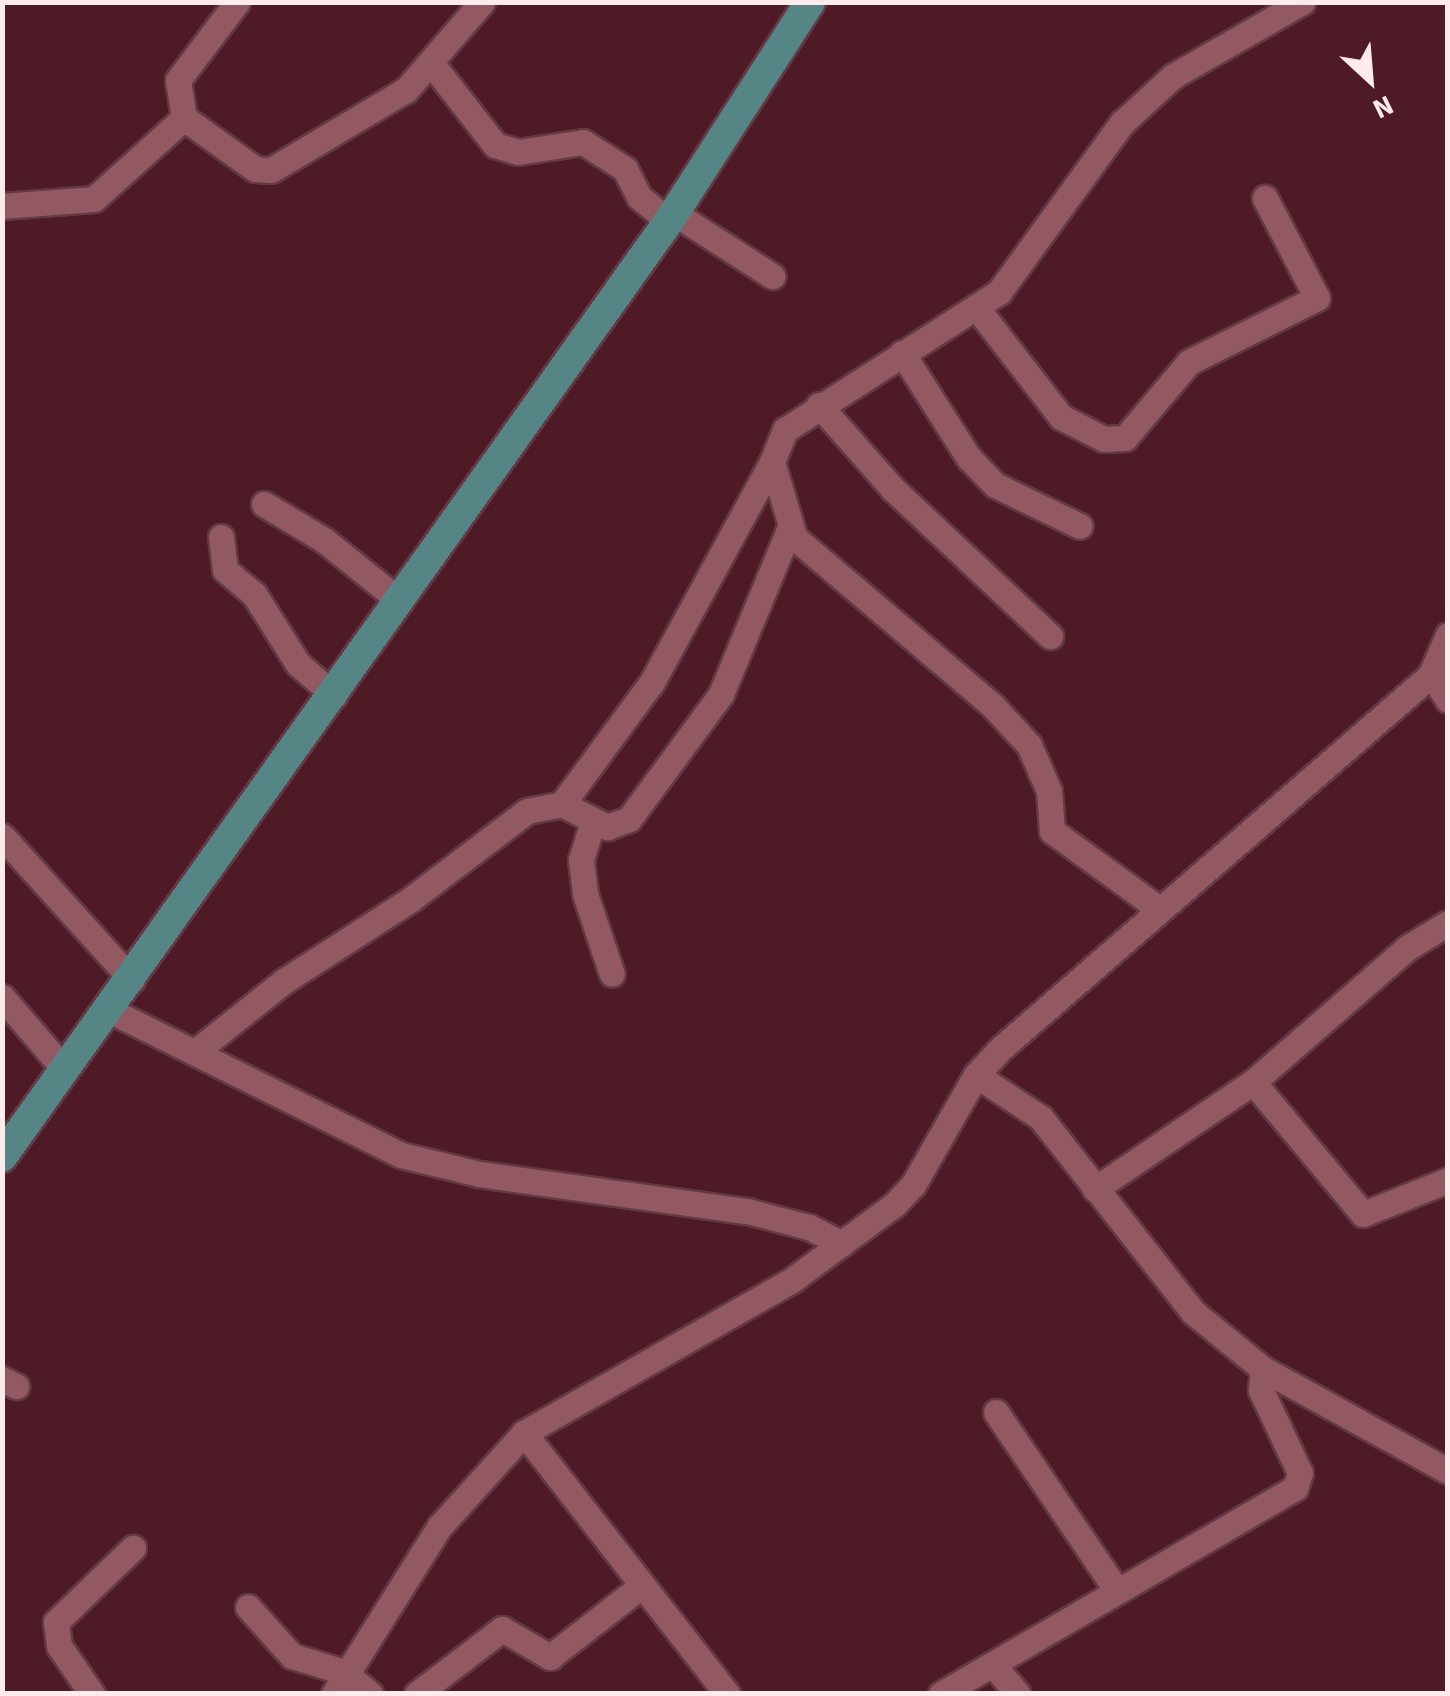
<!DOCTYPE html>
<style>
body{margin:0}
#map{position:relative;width:1450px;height:1696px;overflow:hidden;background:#4d1a26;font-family:"Source Sans 3",sans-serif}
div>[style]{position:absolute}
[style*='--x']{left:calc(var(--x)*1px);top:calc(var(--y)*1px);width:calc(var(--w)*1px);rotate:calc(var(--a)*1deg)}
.roads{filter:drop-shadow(2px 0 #623944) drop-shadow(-2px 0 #623944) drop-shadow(0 2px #623944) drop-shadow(0 -2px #623944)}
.minor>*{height:25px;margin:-12.5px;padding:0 12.5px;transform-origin:12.5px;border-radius:12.5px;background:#935963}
.major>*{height:30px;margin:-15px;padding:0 15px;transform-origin:15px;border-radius:15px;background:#558585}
span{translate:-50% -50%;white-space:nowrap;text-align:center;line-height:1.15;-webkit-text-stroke:10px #4d1a26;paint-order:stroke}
.frame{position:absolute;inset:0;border:5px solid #ffeaec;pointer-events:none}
.north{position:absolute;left:1320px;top:30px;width:100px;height:100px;-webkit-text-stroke:8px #4d1a26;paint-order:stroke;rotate:154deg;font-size:28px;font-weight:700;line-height:40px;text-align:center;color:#ffeaec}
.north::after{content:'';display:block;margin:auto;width:35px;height:45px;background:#ffeaec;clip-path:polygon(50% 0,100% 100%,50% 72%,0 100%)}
</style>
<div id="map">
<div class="roads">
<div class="minor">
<i style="--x:432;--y:64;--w:103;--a:52.1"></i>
<i style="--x:495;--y:145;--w:24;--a:17"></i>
<i style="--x:518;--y:152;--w:66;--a:-8.7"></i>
<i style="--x:583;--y:142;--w:50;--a:32.7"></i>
<i style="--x:625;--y:169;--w:31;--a:63"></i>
<i style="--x:639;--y:197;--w:38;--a:39"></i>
<i style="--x:184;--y:118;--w:38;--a:-99"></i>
<i style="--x:178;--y:80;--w:98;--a:-52.9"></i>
<i style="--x:2;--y:206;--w:92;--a:-4.4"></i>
<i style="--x:94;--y:199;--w:121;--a:-42"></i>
<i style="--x:184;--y:118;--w:87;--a:35.7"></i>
<i style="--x:255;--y:169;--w:16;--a:4"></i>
<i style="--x:271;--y:170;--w:157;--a:-30.7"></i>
<i style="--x:406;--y:90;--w:116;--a:-49.2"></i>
<i style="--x:674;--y:213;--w:117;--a:32.7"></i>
<i style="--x:976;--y:307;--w:139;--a:52.3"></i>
<i style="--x:1061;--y:417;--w:48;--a:27.1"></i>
<i style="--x:1104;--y:439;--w:21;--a:-3"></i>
<i style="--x:1125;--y:438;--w:99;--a:-49.9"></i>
<i style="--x:1189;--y:362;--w:143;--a:-26.6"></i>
<i style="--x:1317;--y:298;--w:113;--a:-117.5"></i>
<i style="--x:902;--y:353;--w:125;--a:57.5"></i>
<i style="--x:969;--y:458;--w:37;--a:46"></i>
<i style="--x:995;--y:485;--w:94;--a:25.8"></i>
<i style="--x:819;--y:405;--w:113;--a:48.6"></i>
<i style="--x:894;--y:490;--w:214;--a:43.1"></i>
<i style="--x:264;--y:504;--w:70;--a:31"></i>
<i style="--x:324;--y:540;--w:97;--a:38.8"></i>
<i style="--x:793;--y:532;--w:73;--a:-106.7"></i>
<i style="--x:772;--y:462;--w:35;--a:-68"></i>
<i style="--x:785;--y:430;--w:255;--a:-32.8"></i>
<i style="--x:999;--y:292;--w:209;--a:-54"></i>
<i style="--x:1122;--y:123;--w:69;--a:-42.7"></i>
<i style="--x:1173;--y:76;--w:149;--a:-29.8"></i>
<i style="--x:221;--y:537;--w:33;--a:83"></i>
<i style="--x:225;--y:570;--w:38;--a:40"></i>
<i style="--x:254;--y:594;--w:83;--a:57.8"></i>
<i style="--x:298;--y:664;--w:48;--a:40.7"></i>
<i style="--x:1448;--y:635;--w:43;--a:113.6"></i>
<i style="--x:1431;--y:674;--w:31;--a:57"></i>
<i style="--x:562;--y:804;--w:152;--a:-53.6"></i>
<i style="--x:652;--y:682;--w:251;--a:-61.4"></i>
<i style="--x:592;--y:824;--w:38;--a:107"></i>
<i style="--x:581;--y:860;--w:34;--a:83"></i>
<i style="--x:585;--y:894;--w:84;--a:71.4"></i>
<i style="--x:2;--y:836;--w:194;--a:47.9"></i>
<i style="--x:2;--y:997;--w:95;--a:49.3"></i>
<i style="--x:109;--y:1010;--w:326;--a:26.4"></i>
<i style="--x:401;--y:1155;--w:80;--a:13.7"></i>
<i style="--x:479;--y:1174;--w:271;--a:7.9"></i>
<i style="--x:747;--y:1211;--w:64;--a:14.5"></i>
<i style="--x:809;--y:1227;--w:37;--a:27"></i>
<i style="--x:195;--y:1052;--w:114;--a:-38.6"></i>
<i style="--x:284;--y:981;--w:151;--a:-32.8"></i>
<i style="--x:411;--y:899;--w:146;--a:-37.2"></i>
<i style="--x:527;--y:811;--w:36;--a:-11"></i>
<i style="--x:562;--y:804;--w:51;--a:27.1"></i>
<i style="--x:607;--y:827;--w:23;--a:-20"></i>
<i style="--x:629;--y:819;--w:155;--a:-53.6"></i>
<i style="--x:721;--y:694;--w:175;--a:-67.5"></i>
<i style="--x:788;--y:532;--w:269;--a:40.3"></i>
<i style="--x:993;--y:706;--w:53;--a:47.3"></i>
<i style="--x:1029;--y:745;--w:50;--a:66.5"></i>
<i style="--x:1049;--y:791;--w:40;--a:85.7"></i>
<i style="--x:1052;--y:831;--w:131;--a:36"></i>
<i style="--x:976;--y:1075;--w:78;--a:33.5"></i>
<i style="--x:1041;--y:1118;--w:246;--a:51.9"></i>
<i style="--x:1193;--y:1312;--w:90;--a:39.2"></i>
<i style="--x:1263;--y:1369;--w:211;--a:28.9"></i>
<i style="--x:1253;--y:1082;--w:204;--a:-41"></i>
<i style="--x:1407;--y:948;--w:48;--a:-31.4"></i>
<i style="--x:1095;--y:1189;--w:191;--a:-34.1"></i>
<i style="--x:1253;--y:1082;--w:172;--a:50.2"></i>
<i style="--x:1363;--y:1214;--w:92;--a:-21.8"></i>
<i style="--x:2;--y:1379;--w:16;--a:27"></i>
<i style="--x:996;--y:1412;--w:212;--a:55.9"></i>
<i style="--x:524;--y:1433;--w:331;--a:52.1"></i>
<i style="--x:248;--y:1607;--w:66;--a:48.1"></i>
<i style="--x:292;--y:1656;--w:54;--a:17.1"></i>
<i style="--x:344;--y:1672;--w:34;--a:40"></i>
<i style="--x:995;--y:1667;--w:35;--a:50"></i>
<i style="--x:92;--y:1694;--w:58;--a:-124.5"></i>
<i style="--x:59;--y:1646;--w:24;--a:-97"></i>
<i style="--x:56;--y:1622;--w:107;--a:-43.9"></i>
<i style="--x:334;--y:1694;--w:199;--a:-57.8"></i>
<i style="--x:440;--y:1526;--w:125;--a:-47.9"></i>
<i style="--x:524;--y:1433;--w:309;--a:-29.7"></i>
<i style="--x:792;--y:1280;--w:128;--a:-36.4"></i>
<i style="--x:895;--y:1204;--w:26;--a:-47"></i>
<i style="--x:913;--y:1185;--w:127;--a:-60.2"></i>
<i style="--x:976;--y:1075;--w:34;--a:-47"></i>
<i style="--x:999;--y:1050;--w:595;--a:-40.98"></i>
<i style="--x:417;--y:1694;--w:107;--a:-37.4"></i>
<i style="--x:502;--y:1629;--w:56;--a:30.3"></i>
<i style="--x:550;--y:1657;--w:114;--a:-37.9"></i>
<i style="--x:941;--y:1694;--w:410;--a:-30.2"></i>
<i style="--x:1295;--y:1488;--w:16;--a:-72"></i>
<i style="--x:1300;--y:1473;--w:92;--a:-115.2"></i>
<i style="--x:1261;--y:1390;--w:21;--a:-85"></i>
</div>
<div class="major">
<i style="--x:2;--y:1157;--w:1149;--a:-54.53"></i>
<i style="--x:669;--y:221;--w:260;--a:-57.2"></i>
</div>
</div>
<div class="frame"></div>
<div class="north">N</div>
</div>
